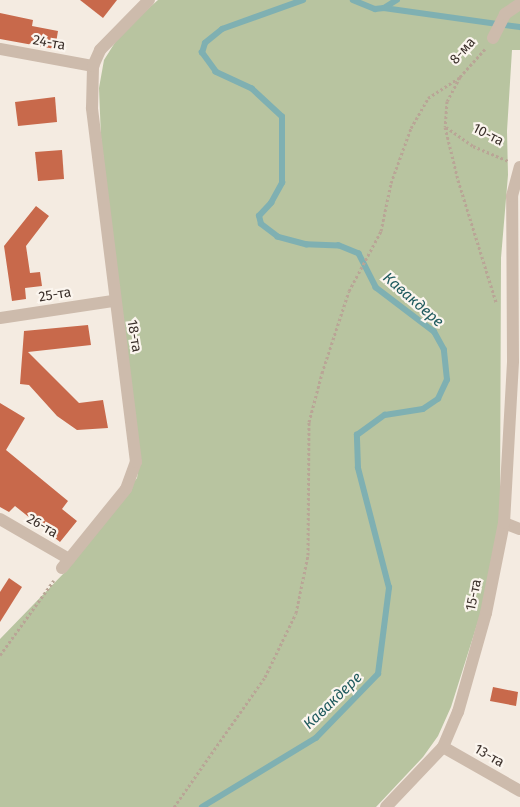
<!DOCTYPE html>
<meta charset="utf-8">
<style>
body{margin:0}
#map{position:relative;width:520px;height:807px;overflow:hidden;background:#f4ebe1;font-family:"Fira Sans",sans-serif}
div>[style]{position:absolute}
[style*='--x']{left:calc(var(--x)*1px);top:calc(var(--y)*1px);width:calc(var(--w)*1px);rotate:calc(var(--a)*1deg)}
.green>*{inset:0;background:#b8c4a0}
.stream>*{height:5.5px;margin:-2.75px;padding:0 2.75px;transform-origin:2.75px;border-radius:2.75px;background:#7fb0b2}
.building>*{inset:0;background:#c8694b}
.path>*{height:3px;margin-top:-1.5px;transform-origin:0;background:repeating-linear-gradient(90deg,#b9a596 0 2.5px,transparent 0 5px)}
.minor>*{height:12px;margin:-6px;padding:0 6px;transform-origin:6px;border-radius:6px;background:#cdbbac}
span{translate:-50% -50%;white-space:nowrap;text-align:center;line-height:1.15;-webkit-text-stroke:4.5px #fbf5ee;paint-order:stroke}
.street-label{font-size:14px;color:#3b302b}
.water-label{font-size:15px;color:#1f5a5e;font-style:italic}
</style>
<div id="map">
<div class="green">
<i style="clip-path:polygon(158px 0,520px 0,520px 50px,512px 50px,507px 131px,508px 175px,501px 258px,500px 518px,481px 612px,451px 707px,438px 736px,423px 757px,376px 807px,0 807px,0 639px,65px 572px,137px 478px,140px 459px,101px 138px,99px 88px,104px 60px,121px 33px)"></i>
</div>
<div class="stream">
<i style="--x:353;--y:0;--w:24;--a:22"></i>
<i style="--x:375;--y:9;--w:9;--a:-6"></i>
<i style="--x:384;--y:8;--w:15;--a:-32"></i>
<i style="--x:384;--y:8;--w:137;--a:8"></i>
<i style="--x:202;--y:807;--w:133;--a:-31.2"></i>
<i style="--x:316;--y:738;--w:89;--a:-45.9"></i>
<i style="--x:378;--y:674;--w:87;--a:-82.7"></i>
<i style="--x:389;--y:588;--w:124;--a:-104.5"></i>
<i style="--x:358;--y:468;--w:33;--a:-92"></i>
<i style="--x:357;--y:435;--w:34;--a:-36"></i>
<i style="--x:385;--y:415;--w:38;--a:-9"></i>
<i style="--x:423;--y:409;--w:18;--a:-34"></i>
<i style="--x:438;--y:399;--w:21;--a:-65"></i>
<i style="--x:447;--y:380;--w:30;--a:-96"></i>
<i style="--x:444;--y:350;--w:21;--a:-119"></i>
<i style="--x:434;--y:332;--w:73;--a:-142.8"></i>
<i style="--x:376;--y:288;--w:38;--a:-117"></i>
<i style="--x:359;--y:254;--w:22;--a:-158"></i>
<i style="--x:339;--y:246;--w:32;--a:-178"></i>
<i style="--x:307;--y:245;--w:30;--a:-165"></i>
<i style="--x:278;--y:237;--w:21;--a:-143"></i>
<i style="--x:261;--y:224;--w:8;--a:-104"></i>
<i style="--x:259;--y:216;--w:18;--a:-47"></i>
<i style="--x:271;--y:203;--w:23;--a:-61"></i>
<i style="--x:282;--y:183;--w:66;--a:-90"></i>
<i style="--x:282;--y:117;--w:41;--a:-137"></i>
<i style="--x:252;--y:89;--w:40;--a:-155"></i>
<i style="--x:216;--y:72;--w:24;--a:-126"></i>
<i style="--x:202;--y:53;--w:10;--a:-73"></i>
<i style="--x:205;--y:43;--w:22;--a:-39"></i>
<i style="--x:222;--y:29;--w:86;--a:-19.7"></i>
</div>
<div class="building">
<i style="clip-path:polygon(80px 0,117px 0,103px 18px)"></i>
<i style="clip-path:polygon(0 13px,33px 20px,32px 26px,58px 31px,55px 49px,0 39px)"></i>
<i style="clip-path:polygon(55px 97px,57px 122px,18px 126px,15px 102px)"></i>
<i style="clip-path:polygon(62px 150px,64px 179px,38px 181px,35px 152px)"></i>
<i style="clip-path:polygon(36px 206px,49px 216px,26px 246px,30px 273px,40px 272px,42px 286px,25px 288px,26px 299px,12px 301px,4px 246px)"></i>
<i style="clip-path:polygon(88px 325px,91px 345px,28px 352px,79px 403px,103px 400px,108px 428px,77px 430px,57px 416px,29px 385px,20px 384px,24px 331px)"></i>
<i style="clip-path:polygon(0 403px,25px 418px,6px 450px,68px 501px,62px 509px,77px 521px,60px 542px,15px 506px,9px 512px,0 507px)"></i>
<i style="clip-path:polygon(9px 578px,22px 587px,0 622px,0 592px)"></i>
<i style="clip-path:polygon(493px 687px,518px 692px,516px 706px,490px 701px)"></i>
</div>
<div class="path">
<i style="--x:485;--y:49;--w:38;--a:132"></i>
<i style="--x:460;--y:77;--w:27;--a:118"></i>
<i style="--x:447;--y:101;--w:26;--a:94"></i>
<i style="--x:445;--y:127;--w:55;--a:76.2"></i>
<i style="--x:458;--y:180;--w:128;--a:72.7"></i>
<i style="--x:446;--y:127;--w:33;--a:35"></i>
<i style="--x:473;--y:146;--w:38;--a:23"></i>
<i style="--x:0;--y:655;--w:92;--a:-54.2"></i>
<i style="--x:174;--y:807;--w:159;--a:-55"></i>
<i style="--x:265;--y:677;--w:71;--a:-64.2"></i>
<i style="--x:296;--y:613;--w:59;--a:-78.3"></i>
<i style="--x:308;--y:555;--w:133;--a:-89.6"></i>
<i style="--x:309;--y:422;--w:51;--a:-75.1"></i>
<i style="--x:322;--y:373;--w:86;--a:-71.8"></i>
<i style="--x:349;--y:291;--w:68;--a:-61.9"></i>
<i style="--x:381;--y:231;--w:49;--a:-78.2"></i>
<i style="--x:391;--y:183;--w:59;--a:-70"></i>
<i style="--x:411;--y:128;--w:34;--a:-60"></i>
<i style="--x:428;--y:98;--w:38;--a:-33"></i>
</div>
<div class="minor">
<i style="--x:493;--y:38;--w:27;--a:-63"></i>
<i style="--x:505;--y:14;--w:18;--a:-34"></i>
<i style="--x:0;--y:49;--w:95;--a:10.4"></i>
<i style="--x:0;--y:318;--w:114;--a:-8.6"></i>
<i style="--x:0;--y:519;--w:80;--a:30.1"></i>
<i style="--x:504;--y:523;--w:17;--a:21"></i>
<i style="--x:62;--y:568;--w:102;--a:-51"></i>
<i style="--x:126;--y:489;--w:29;--a:-70"></i>
<i style="--x:136;--y:462;--w:357;--a:-97.1"></i>
<i style="--x:92;--y:108;--w:42;--a:-88.6"></i>
<i style="--x:93;--y:66;--w:17;--a:-66"></i>
<i style="--x:100;--y:50;--w:70;--a:-45.6"></i>
<i style="--x:443;--y:747;--w:89;--a:29.7"></i>
<i style="--x:386;--y:807;--w:83;--a:-46.5"></i>
<i style="--x:443;--y:747;--w:38;--a:-67"></i>
<i style="--x:458;--y:712;--w:103;--a:-74.2"></i>
<i style="--x:486;--y:613;--w:92;--a:-78.7"></i>
<i style="--x:504;--y:523;--w:162;--a:-86.8"></i>
<i style="--x:513;--y:361;--w:165;--a:-90.3"></i>
<i style="--x:512;--y:196;--w:30;--a:-75"></i>
</div>
<div class="street-label">
<span style="left:49px;top:43px;rotate:10deg">24-та</span>
<span style="left:463px;top:51px;rotate:-48deg">8-ма</span>
<span style="left:488px;top:135px;rotate:27deg">10-та</span>
<span style="left:55px;top:295px;rotate:-9deg">25-та</span>
<span style="left:134px;top:336px;rotate:81deg">18-та</span>
<span style="left:42px;top:526px;rotate:30deg">26-та</span>
<span style="left:474px;top:595px;rotate:-78deg">15-та</span>
<span style="left:489px;top:756px;rotate:30deg">13-та</span>
</div>
<div class="water-label">
<span style="left:413px;top:300px;rotate:41deg">Кавакдере</span>
<span style="left:333px;top:701px;rotate:-44deg">Кавакдере</span>
</div>
</div>
